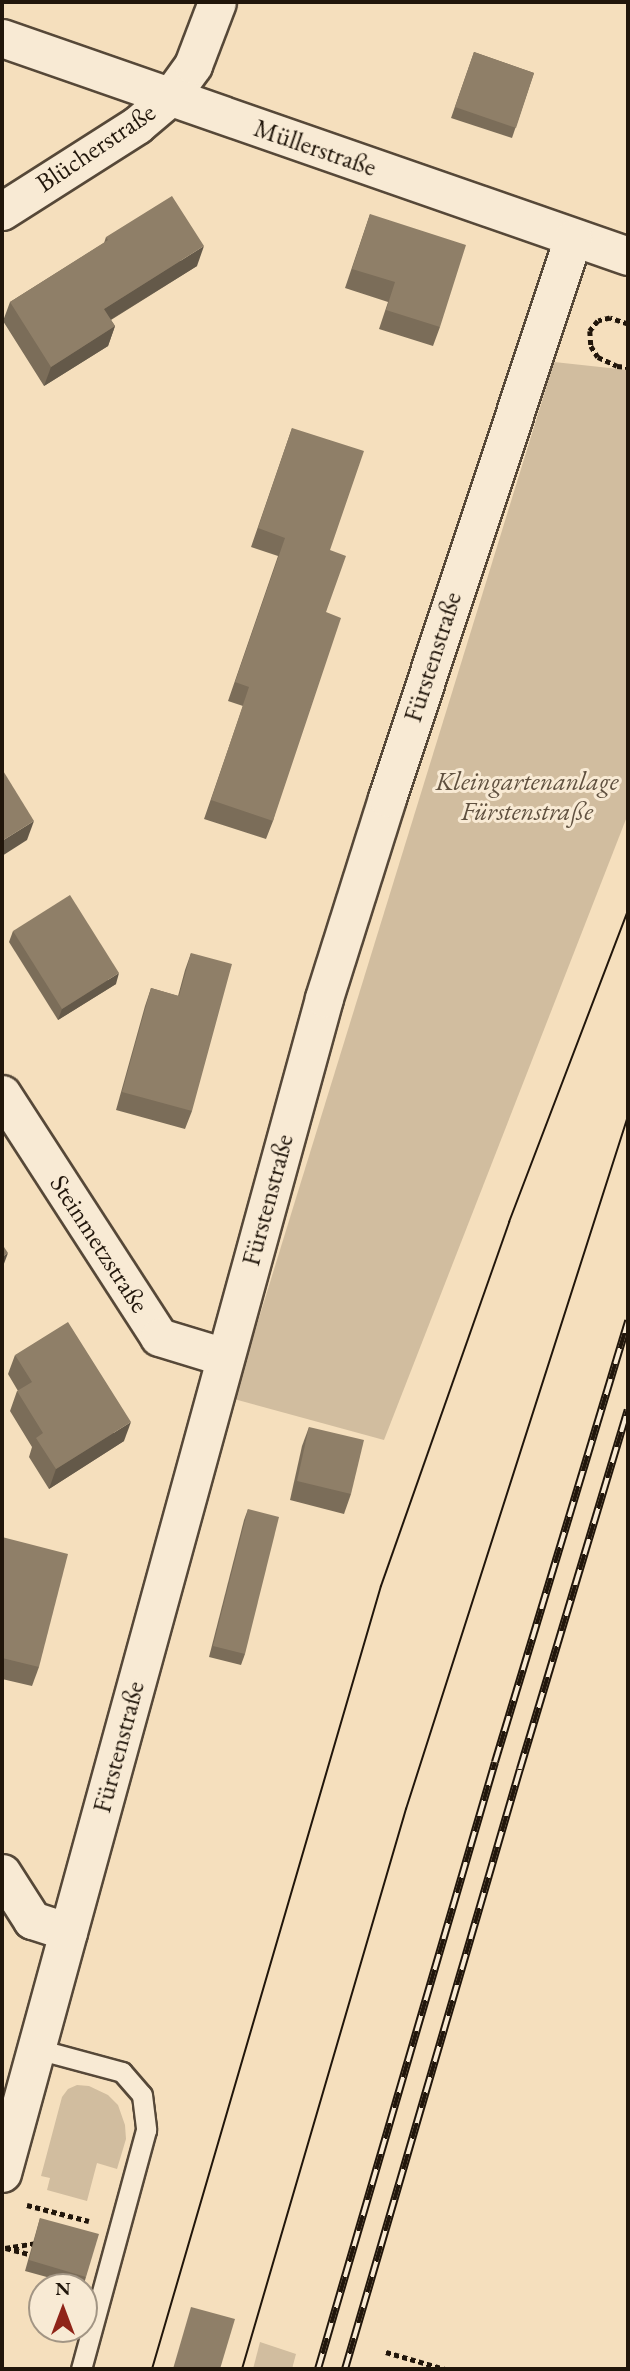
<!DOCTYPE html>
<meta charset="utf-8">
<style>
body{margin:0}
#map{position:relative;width:630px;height:2371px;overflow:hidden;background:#f5dfbd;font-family:"EB Garamond",serif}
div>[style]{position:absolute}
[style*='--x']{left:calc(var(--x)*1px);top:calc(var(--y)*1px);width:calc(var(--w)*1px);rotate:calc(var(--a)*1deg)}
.green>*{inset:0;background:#d1bd9f}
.path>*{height:4.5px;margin-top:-2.25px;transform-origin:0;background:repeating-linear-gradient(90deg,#21160b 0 5px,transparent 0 8.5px)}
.roads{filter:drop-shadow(2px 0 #564838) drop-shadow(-2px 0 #564838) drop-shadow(0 2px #564838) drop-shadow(0 -2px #564838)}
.service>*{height:19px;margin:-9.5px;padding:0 9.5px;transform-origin:9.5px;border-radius:9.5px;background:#f8ead4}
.minor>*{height:37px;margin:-18.5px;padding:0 18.5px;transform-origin:18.5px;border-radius:18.5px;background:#f8ead4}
.tram>*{height:2px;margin:-1px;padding:0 1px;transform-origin:1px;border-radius:1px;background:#21160b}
.rail>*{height:8px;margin-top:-4px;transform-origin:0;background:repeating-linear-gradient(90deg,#f8ead4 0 16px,#21160b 0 32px);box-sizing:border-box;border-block:2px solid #21160b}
.wall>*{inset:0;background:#7b6d59}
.shaded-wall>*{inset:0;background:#645949}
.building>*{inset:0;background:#8f7f68}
span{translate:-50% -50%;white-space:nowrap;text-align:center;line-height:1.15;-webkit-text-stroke:6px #f8ead4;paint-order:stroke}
.street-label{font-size:26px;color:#21160b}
.park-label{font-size:26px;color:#5f503f;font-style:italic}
.frame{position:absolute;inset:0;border:4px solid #21160b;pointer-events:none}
.north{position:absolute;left:28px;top:2273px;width:70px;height:70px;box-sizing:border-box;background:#f8ead4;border:2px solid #a29584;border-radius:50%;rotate:0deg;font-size:19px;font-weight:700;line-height:28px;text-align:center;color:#21160b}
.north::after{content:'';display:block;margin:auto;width:24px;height:32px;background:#8f2418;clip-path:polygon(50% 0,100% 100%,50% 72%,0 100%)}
</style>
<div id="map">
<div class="green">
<i style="clip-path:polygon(554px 362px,628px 370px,628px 814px,384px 1440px,234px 1399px)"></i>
<i style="clip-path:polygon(77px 2085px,89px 2086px,108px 2095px,118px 2105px,125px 2125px,126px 2139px,117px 2169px,97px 2163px,87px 2201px,47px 2190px,50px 2178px,41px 2176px,62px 2097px,68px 2089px)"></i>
<i style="clip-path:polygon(260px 2342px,296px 2354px,292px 2369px,253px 2369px)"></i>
</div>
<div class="path">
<i style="--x:628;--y:324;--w:19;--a:-162"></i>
<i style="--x:610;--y:318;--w:12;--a:166"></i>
<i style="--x:598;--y:321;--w:13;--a:129"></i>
<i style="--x:590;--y:331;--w:15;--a:86"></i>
<i style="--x:591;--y:346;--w:13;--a:58"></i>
<i style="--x:598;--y:357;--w:21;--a:25"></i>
<i style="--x:617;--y:366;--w:11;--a:5"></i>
<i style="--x:27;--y:2205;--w:64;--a:14.5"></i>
<i style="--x:5;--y:2248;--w:31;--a:-9"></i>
<i style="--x:6;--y:2248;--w:24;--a:15"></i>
<i style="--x:386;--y:2352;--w:61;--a:16.1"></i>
</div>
<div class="roads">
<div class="service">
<i style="--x:37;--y:2049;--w:88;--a:15.1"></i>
<i style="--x:122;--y:2072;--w:30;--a:49"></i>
<i style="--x:142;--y:2095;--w:35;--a:83"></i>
<i style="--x:146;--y:2130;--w:248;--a:105.2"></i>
</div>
<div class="minor">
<i style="--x:2;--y:38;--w:663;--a:19.2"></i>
<i style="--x:2;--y:211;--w:160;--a:-32.5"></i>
<i style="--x:137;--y:125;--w:43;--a:-40.3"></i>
<i style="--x:170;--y:97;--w:39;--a:-54"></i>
<i style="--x:193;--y:65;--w:67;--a:-69.1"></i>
<i style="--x:2;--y:1094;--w:289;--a:57.1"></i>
<i style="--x:159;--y:1337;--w:69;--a:16.9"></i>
<i style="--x:2;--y:1873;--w:56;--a:57.4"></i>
<i style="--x:32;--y:1920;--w:38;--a:18"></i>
<i style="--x:2;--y:2173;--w:1218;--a:-74.67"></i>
<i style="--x:324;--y:998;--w:210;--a:-72.5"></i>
<i style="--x:387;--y:798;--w:590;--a:-71.63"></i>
</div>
</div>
<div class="tram">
<i style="--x:152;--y:2369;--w:816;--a:-73.7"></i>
<i style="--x:381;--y:1586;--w:386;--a:-70.6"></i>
<i style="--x:509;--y:1222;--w:333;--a:-69.1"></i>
<i style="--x:242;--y:2369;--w:584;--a:-73.68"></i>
<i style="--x:406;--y:1809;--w:728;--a:-72.24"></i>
</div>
<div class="rail">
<i style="--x:318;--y:2369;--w:632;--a:-73.74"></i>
<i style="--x:495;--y:1762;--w:461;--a:-73.2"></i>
<i style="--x:345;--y:2369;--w:625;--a:-73.74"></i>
<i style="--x:520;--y:1769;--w:375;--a:-73.3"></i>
</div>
<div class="wall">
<i style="clip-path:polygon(474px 52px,534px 73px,512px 138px,451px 118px)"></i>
<i style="clip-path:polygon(370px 214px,440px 327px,433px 346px,379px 329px,388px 302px,345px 288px)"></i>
<i style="clip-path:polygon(106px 237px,197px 266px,111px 320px,115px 326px,108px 346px,44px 386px,3px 321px,10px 302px,104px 243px)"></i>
<i style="clip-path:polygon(292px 428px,330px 550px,326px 612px,273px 821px,266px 839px,204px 819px,243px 706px,228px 701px,278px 556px,251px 547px)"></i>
<i style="clip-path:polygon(13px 931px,116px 984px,58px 1020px,9px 942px)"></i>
<i style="clip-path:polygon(191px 953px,192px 1111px,185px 1129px,116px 1110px,145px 1006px,151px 988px,178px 996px,185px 970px)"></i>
<i style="clip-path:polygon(15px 1355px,124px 1441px,49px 1489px,29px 1457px,32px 1447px,10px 1411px,17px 1391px,18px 1391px,8px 1374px)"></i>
<i style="clip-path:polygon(309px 1427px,351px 1494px,344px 1514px,290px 1500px,302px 1446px)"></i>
<i style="clip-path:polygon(248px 1509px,245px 1654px,241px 1665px,209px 1657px,244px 1520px)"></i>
<i style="clip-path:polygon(2px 1537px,39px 1667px,32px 1686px,2px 1679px)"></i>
<i style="clip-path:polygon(40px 2218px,86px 2277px,83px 2287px,25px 2271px)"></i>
</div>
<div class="shaded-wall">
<i style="clip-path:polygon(204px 246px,197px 266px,97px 328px,104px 309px)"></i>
<i style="clip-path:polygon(115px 326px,108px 346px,44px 386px,51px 367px)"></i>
<i style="clip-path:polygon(34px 821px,27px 840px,2px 856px,2px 841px)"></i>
<i style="clip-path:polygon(119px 973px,116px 984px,58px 1020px,62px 1009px)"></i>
<i style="clip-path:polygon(8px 1253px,2px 1269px,2px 1257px)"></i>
<i style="clip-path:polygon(131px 1422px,124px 1441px,49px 1489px,56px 1469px)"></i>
</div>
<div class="building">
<i style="clip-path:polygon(474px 52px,534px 73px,516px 128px,455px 107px)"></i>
<i style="clip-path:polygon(172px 196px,204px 246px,104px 309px,115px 326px,51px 367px,10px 302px,108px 240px,106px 237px)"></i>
<i style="clip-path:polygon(370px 214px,466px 245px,440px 327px,386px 310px,395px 282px,352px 269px)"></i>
<i style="clip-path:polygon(292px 428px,364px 451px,330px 550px,346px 556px,326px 612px,341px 618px,273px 821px,211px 800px,249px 687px,235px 682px,285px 538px,258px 528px)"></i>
<i style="clip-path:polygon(2px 769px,34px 821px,2px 841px)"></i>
<i style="clip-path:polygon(70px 895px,119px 973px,62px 1009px,13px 931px)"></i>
<i style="clip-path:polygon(191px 953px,232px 964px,192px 1111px,122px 1092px,151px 988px,179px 996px)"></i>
<i style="clip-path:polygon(2px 1244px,8px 1253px,2px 1257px)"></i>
<i style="clip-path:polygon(68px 1322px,131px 1422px,56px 1469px,36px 1438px,43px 1433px,17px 1391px,32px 1382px,15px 1355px)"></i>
<i style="clip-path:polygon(309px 1427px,364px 1440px,351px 1494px,297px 1481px)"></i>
<i style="clip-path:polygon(248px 1509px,279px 1517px,245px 1654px,213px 1646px)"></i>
<i style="clip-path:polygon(2px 1537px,68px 1554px,39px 1667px,2px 1658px)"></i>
<i style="clip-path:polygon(40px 2218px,99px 2234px,86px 2277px,29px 2260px)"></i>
<i style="clip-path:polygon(191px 2307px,235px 2319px,220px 2369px,173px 2369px)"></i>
</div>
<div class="street-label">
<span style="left:96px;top:148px;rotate:-34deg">Blücherstraße</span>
<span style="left:315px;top:148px;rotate:19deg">Müllerstraße</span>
<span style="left:433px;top:657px;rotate:-72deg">Fürstenstraße</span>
<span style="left:268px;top:1200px;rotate:-75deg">Fürstenstraße</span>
<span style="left:99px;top:1244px;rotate:57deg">Steinmetzstraße</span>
<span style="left:119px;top:1747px;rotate:-75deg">Fürstenstraße</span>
</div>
<div class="park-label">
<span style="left:527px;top:797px">Kleingartenanlage<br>Fürstenstraße</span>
</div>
<div class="frame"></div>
<div class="north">N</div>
</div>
